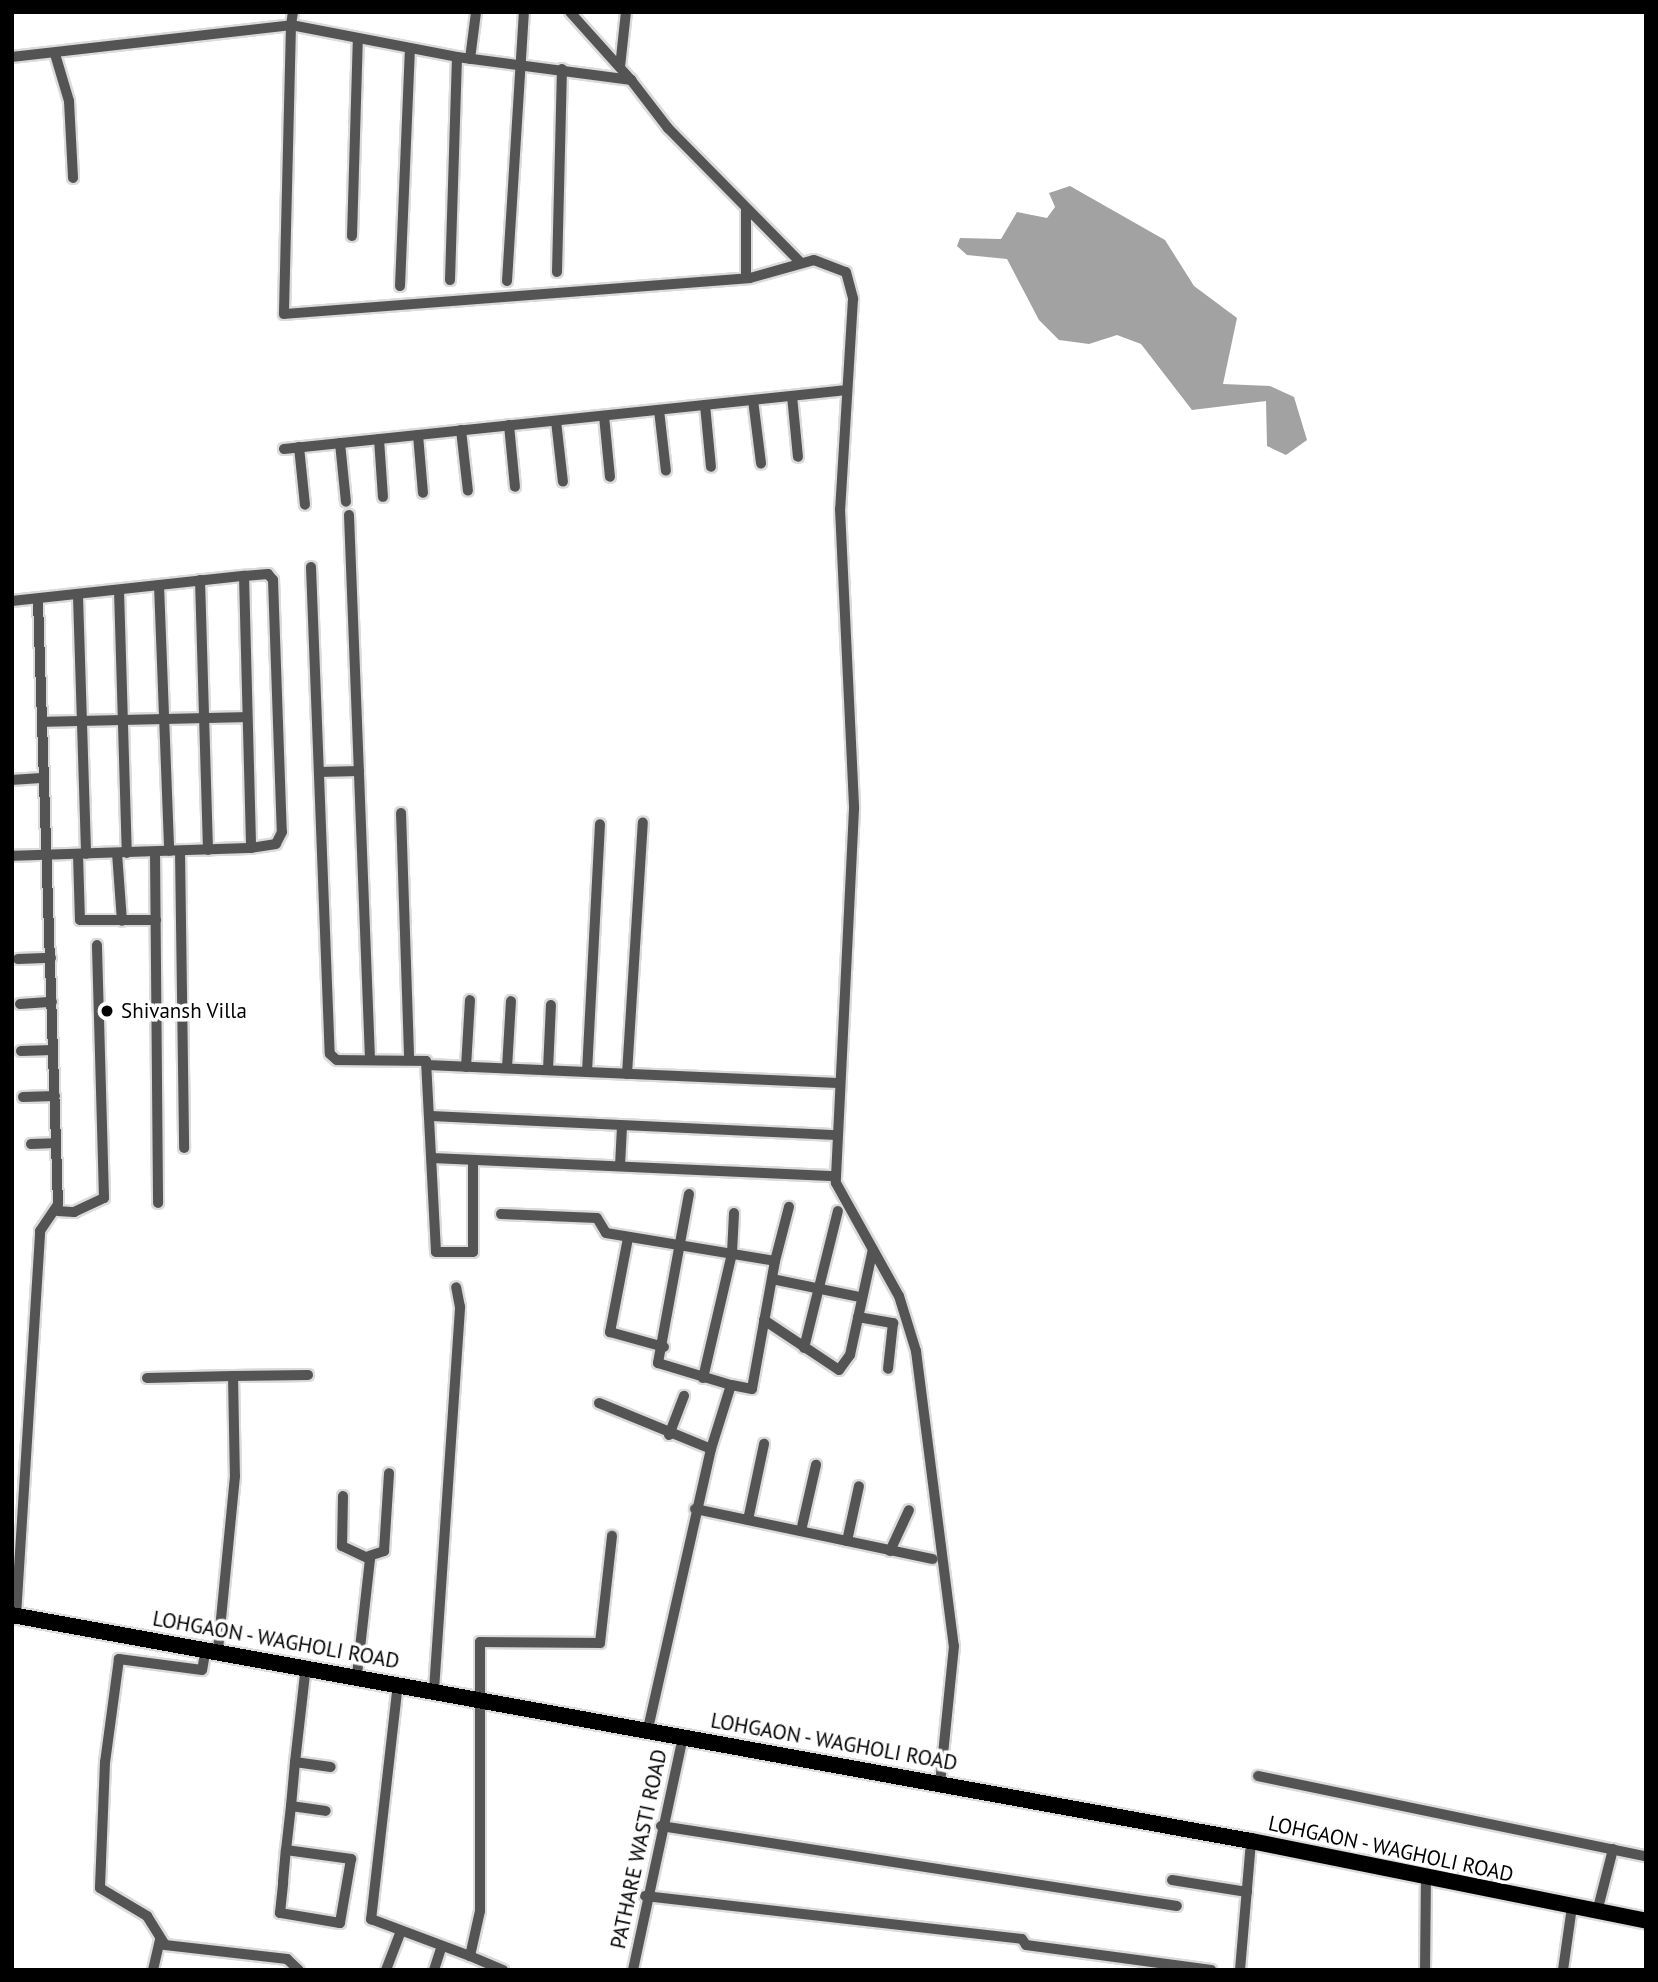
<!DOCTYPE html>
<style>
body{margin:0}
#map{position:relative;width:1658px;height:1982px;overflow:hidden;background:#fff;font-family:"PT Sans",sans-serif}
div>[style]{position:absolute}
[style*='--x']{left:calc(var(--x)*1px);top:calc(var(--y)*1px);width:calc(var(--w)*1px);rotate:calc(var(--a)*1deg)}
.water>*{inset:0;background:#a2a2a2}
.roads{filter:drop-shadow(2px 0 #dbdbdb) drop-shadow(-2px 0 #dbdbdb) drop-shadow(0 2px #dbdbdb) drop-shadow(0 -2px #dbdbdb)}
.street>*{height:10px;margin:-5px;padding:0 5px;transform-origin:5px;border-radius:5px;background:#545454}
.primary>*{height:16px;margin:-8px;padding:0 8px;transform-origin:8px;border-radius:8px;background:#000}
.dots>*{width:19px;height:19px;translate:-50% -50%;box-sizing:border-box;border:4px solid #fff;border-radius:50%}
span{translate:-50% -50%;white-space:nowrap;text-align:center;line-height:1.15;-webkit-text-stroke:7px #fff;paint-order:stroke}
.poi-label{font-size:21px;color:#000}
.left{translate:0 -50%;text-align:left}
.street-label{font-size:21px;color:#000}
.frame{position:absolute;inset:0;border:14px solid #000;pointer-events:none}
</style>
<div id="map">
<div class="water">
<i style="clip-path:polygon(1070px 186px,1165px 240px,1194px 286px,1237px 318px,1223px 384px,1270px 386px,1294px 397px,1307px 440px,1286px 455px,1267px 446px,1266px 401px,1192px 410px,1141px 344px,1117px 335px,1089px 344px,1059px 340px,1039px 320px,1007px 259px,967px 255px,957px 246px,960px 238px,1001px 239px,1017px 212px,1047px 218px,1055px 207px,1049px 193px)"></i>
</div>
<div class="roads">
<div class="street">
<i style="--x:293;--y:12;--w:13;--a:99"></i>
<i style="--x:291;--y:25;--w:169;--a:10.9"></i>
<i style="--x:457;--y:57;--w:176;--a:7.5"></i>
<i style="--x:631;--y:80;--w:61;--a:52.4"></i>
<i style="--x:668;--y:128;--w:187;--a:45.4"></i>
<i style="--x:570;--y:12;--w:91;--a:48.1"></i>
<i style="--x:55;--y:54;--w:49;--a:73.4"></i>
<i style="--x:69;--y:101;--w:77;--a:87"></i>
<i style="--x:12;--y:57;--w:281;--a:-6.5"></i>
<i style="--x:291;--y:25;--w:289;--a:91.4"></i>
<i style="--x:284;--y:314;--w:467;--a:-4.4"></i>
<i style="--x:750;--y:278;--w:66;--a:-15.7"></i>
<i style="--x:814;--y:260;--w:34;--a:21"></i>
<i style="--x:846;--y:272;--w:28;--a:75"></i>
<i style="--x:853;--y:299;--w:210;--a:93.5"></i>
<i style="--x:840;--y:509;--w:300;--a:87.3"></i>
<i style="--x:854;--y:809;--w:374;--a:92.8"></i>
<i style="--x:836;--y:1183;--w:129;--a:60.9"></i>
<i style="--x:899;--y:1296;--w:58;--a:72.8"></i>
<i style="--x:916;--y:1351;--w:297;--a:82.7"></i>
<i style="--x:954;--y:1646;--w:138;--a:95.8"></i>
<i style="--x:470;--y:59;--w:47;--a:-82.7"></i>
<i style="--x:620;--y:67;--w:55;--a:-83.8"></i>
<i style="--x:352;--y:236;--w:198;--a:-88.3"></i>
<i style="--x:557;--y:272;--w:203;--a:-88.6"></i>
<i style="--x:746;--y:278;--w:68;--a:-90"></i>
<i style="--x:450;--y:280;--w:223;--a:-88.2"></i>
<i style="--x:507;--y:281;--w:270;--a:-86.4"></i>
<i style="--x:400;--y:286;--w:238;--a:-87.6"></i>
<i style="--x:792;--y:396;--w:61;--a:84.4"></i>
<i style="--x:753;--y:400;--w:64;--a:82.8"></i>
<i style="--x:705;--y:405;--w:62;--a:84.5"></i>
<i style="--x:659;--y:410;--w:61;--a:83.5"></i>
<i style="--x:604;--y:416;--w:61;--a:84.4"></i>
<i style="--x:556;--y:421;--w:61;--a:83.5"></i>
<i style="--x:509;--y:425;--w:62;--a:84.5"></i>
<i style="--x:461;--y:430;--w:61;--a:83.5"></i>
<i style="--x:418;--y:435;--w:58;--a:85.1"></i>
<i style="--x:379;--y:439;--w:58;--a:86.1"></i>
<i style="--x:340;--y:443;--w:59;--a:84.2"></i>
<i style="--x:299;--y:447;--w:58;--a:84.1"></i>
<i style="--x:284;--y:449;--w:566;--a:-5.98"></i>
<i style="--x:349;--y:515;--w:544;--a:87.79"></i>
<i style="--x:311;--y:567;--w:487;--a:87.8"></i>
<i style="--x:330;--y:1054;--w:9;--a:41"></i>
<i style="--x:337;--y:1060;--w:89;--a:0.6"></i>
<i style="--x:426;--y:1061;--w:191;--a:87"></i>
<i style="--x:436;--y:1252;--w:37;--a:0"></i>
<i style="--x:473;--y:1252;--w:92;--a:-90"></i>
<i style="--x:244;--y:576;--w:24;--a:-5"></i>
<i style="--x:268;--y:574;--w:8;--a:50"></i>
<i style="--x:273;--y:580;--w:252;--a:88"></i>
<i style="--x:282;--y:832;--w:13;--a:117"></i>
<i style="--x:276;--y:844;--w:25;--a:171"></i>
<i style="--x:200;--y:580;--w:270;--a:88.3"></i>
<i style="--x:159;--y:585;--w:266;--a:87.8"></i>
<i style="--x:119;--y:590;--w:263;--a:88.3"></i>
<i style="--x:78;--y:596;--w:258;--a:88.2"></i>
<i style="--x:12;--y:601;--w:233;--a:-6.2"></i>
<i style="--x:244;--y:576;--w:272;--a:88.5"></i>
<i style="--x:251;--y:848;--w:239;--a:178.1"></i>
<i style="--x:42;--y:722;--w:203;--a:-1.4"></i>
<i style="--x:319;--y:772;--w:40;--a:-1.4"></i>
<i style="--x:12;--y:780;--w:32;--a:-4"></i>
<i style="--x:401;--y:813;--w:245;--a:88.1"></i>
<i style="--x:180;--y:851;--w:297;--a:89.2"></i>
<i style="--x:155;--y:852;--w:351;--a:89.5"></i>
<i style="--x:117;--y:853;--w:68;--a:85.8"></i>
<i style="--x:78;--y:854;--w:66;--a:88.3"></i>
<i style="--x:80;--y:920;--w:76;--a:0"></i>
<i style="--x:18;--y:959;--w:33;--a:-2"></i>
<i style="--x:20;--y:1004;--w:32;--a:-4"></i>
<i style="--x:21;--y:1051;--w:32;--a:-2"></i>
<i style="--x:427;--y:1065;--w:411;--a:2.5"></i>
<i style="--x:466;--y:1067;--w:67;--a:-86.6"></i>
<i style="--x:507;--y:1068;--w:67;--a:-86.6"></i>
<i style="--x:548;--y:1070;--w:65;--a:-87.4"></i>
<i style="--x:587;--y:1072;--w:248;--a:-87"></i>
<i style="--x:627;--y:1074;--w:252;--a:-86.4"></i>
<i style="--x:23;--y:1097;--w:32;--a:-2"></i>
<i style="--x:431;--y:1116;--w:406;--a:2.7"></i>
<i style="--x:31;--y:1144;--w:25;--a:-2"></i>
<i style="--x:432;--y:1158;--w:404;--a:2.6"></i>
<i style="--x:620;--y:1166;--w:40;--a:-87.1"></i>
<i style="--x:689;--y:1194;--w:172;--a:100.4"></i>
<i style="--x:658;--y:1363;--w:76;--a:16.8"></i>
<i style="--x:58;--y:1211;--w:16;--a:4"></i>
<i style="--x:74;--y:1212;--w:33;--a:-25"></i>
<i style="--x:104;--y:1198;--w:253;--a:-91.6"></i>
<i style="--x:501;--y:1214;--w:96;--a:2.4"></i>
<i style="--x:597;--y:1218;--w:17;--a:59"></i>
<i style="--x:606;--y:1233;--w:171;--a:9.4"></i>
<i style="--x:775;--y:1261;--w:130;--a:100.2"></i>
<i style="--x:752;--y:1389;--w:21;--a:-169"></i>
<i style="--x:731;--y:1385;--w:67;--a:107.4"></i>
<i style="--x:711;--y:1449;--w:287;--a:102.7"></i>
<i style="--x:628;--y:1238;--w:96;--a:100.8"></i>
<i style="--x:610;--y:1332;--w:56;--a:15.5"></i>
<i style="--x:775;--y:1261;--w:56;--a:-75.5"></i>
<i style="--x:772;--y:1279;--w:90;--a:11.6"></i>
<i style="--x:858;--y:1317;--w:36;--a:10"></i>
<i style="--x:893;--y:1323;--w:46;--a:96.2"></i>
<i style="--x:764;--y:1320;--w:90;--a:33.7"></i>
<i style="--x:839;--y:1370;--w:19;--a:-54"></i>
<i style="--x:850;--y:1355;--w:108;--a:-77.8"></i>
<i style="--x:804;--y:1348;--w:141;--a:-76.1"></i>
<i style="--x:233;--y:1376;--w:75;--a:-0.8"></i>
<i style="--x:147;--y:1378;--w:86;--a:-1.3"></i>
<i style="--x:233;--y:1376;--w:100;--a:88.9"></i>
<i style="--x:235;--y:1476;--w:175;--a:95.6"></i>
<i style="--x:703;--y:1378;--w:128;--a:-76.9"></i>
<i style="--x:732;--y:1253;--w:40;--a:-87.1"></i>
<i style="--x:599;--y:1403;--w:121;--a:22.3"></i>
<i style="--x:669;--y:1435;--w:42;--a:-69"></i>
<i style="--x:343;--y:1496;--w:50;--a:91.1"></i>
<i style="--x:342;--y:1546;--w:31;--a:25"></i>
<i style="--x:370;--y:1559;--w:117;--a:96.4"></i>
<i style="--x:695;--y:1509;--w:243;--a:11.9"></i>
<i style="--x:748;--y:1520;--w:78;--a:-78.1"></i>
<i style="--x:801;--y:1531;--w:68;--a:-77.2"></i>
<i style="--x:847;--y:1541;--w:56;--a:-77.7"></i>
<i style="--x:890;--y:1551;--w:45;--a:-65.1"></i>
<i style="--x:369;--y:1556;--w:16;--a:-18"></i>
<i style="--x:384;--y:1551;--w:78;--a:-86.3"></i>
<i style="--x:16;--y:1616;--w:386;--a:-86.4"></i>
<i style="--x:40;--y:1231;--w:32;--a:-56"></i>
<i style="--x:58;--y:1204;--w:603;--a:-91.9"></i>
<i style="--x:206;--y:1648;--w:22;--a:100"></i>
<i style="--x:202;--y:1670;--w:84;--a:-172.5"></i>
<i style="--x:119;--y:1659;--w:104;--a:97.7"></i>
<i style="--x:105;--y:1762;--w:126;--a:92.3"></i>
<i style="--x:100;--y:1888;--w:55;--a:30.8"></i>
<i style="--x:147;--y:1916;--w:34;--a:58"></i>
<i style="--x:165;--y:1945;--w:123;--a:6.5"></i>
<i style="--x:287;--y:1959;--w:16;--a:43"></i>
<i style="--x:398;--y:1683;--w:238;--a:96.5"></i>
<i style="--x:371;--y:1919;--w:106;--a:20.5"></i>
<i style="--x:470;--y:1956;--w:46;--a:-77.5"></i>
<i style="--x:480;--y:1911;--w:269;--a:-90"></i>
<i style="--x:480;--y:1642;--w:120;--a:0.5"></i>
<i style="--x:600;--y:1643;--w:108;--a:-83.6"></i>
<i style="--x:434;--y:1690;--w:384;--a:-86.1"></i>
<i style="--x:460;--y:1307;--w:20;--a:-101"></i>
<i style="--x:295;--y:1762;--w:36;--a:8"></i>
<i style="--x:1258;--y:1776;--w:396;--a:11.7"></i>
<i style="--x:291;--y:1806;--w:35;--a:8"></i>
<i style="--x:661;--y:1826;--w:522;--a:8.81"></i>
<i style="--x:286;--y:1850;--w:66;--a:7.9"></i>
<i style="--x:351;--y:1859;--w:65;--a:99.8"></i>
<i style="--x:340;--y:1923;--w:61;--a:-170.5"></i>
<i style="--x:280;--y:1913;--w:31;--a:-84"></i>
<i style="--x:283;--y:1882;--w:32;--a:-85"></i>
<i style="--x:286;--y:1850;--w:44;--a:-83.5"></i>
<i style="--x:291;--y:1806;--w:44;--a:-84.8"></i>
<i style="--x:295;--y:1762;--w:97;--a:-83.5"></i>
<i style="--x:1172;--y:1880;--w:76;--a:9.1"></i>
<i style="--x:645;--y:1896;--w:379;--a:6.5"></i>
<i style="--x:1022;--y:1939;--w:7;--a:56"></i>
<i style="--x:1026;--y:1945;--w:187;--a:7.7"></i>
<i style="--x:1597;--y:1912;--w:65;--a:-75.7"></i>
<i style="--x:470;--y:1956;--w:36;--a:23"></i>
<i style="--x:153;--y:1970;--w:31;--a:-77"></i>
<i style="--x:386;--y:1970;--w:42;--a:-69"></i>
<i style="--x:434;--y:1970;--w:25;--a:-72"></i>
<i style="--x:633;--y:1970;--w:239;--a:-77.9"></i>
<i style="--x:1240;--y:1970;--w:129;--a:-85.1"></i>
<i style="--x:1425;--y:1970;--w:91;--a:-89.4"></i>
<i style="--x:1563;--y:1970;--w:64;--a:-81.9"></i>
</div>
<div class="primary">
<i style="--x:12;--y:1615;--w:1259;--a:10.34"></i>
<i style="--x:1251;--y:1841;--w:403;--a:11.4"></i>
</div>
</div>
<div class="dots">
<i style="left:107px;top:1011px;background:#000"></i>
</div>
<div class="poi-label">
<span class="left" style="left:121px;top:1011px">Shivansh Villa</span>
</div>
<div class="street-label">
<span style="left:276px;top:1640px;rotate:10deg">LOHGAON - WAGHOLI ROAD</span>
<span style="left:834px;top:1742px;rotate:10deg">LOHGAON - WAGHOLI ROAD</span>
<span style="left:639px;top:1849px;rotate:-78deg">PATHARE WASTI ROAD</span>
<span style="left:1391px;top:1849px;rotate:12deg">LOHGAON - WAGHOLI ROAD</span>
</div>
<div class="frame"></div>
</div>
